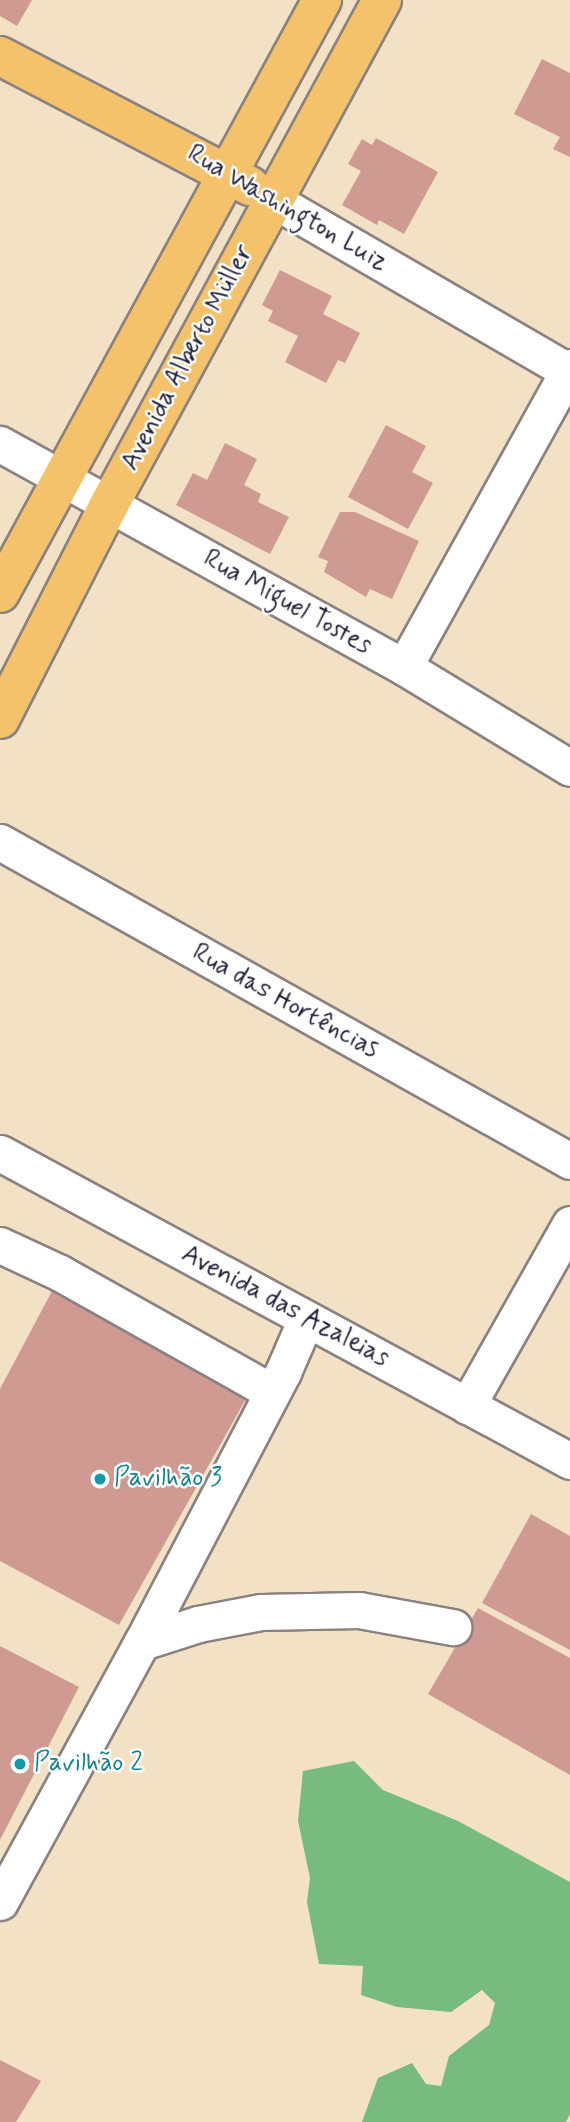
<!DOCTYPE html>
<meta charset="utf-8">
<style>
body{margin:0}
#map{position:relative;width:570px;height:2122px;overflow:hidden;background:#f3e1c5;font-family:Mynerve,sans-serif}
div>[style]{position:absolute}
[style*='--x']{left:calc(var(--x)*1px);top:calc(var(--y)*1px);width:calc(var(--w)*1px);rotate:calc(var(--a)*1deg)}
.forest>*{inset:0;background:#77bb7f}
.building>*{inset:0;background:#cf9a91}
.roads{filter:drop-shadow(2px 0 #8a8280) drop-shadow(-2px 0 #8a8280) drop-shadow(0 2px #8a8280) drop-shadow(0 -2px #8a8280)}
.minor>*{height:35px;margin:-17.5px;padding:0 17.5px;transform-origin:17.5px;border-radius:17.5px;background:#fff}
.major>*{height:38px;margin:-19px;padding:0 19px;transform-origin:19px;border-radius:19px;background:#f3c26a}
.dots>*{width:19px;height:19px;translate:-50% -50%;box-sizing:border-box;border:4px solid #fff;border-radius:50%}
span{translate:-50% -50%;white-space:nowrap;text-align:center;line-height:1.15;-webkit-text-stroke:5px #fff;paint-order:stroke}
.street-label{font-size:26px;color:#22223b}
.culture-label{font-size:26px;color:#0d838f}
.left{translate:0 -50%;text-align:left}
</style>
<div id="map">
<div class="forest">
<i style="clip-path:polygon(354px 1761px,383px 1790px,458px 1821px,570px 1882px,570px 2114px,566px 2122px,362px 2122px,378px 2078px,412px 2063px,426px 2084px,441px 2086px,449px 2056px,489px 2025px,495px 2003px,482px 1990px,451px 2012px,397px 2007px,361px 1995px,363px 1966px,319px 1964px,307px 1902px,310px 1878px,298px 1821px,303px 1771px)"></i>
</div>
<div class="building">
<i style="clip-path:polygon(0 0,32px 0,17px 26px,0 16px)"></i>
<i style="clip-path:polygon(542px 59px,570px 73px,570px 157px,553px 149px,560px 137px,514px 114px)"></i>
<i style="clip-path:polygon(376px 138px,438px 172px,404px 234px,379px 220px,377px 225px,342px 205px,361px 171px,348px 164px,362px 139px,372px 145px)"></i>
<i style="clip-path:polygon(280px 270px,332px 296px,323px 314px,360px 333px,345px 363px,338px 360px,326px 383px,285px 362px,298px 336px,268px 321px,273px 311px,262px 305px)"></i>
<i style="clip-path:polygon(386px 425px,426px 446px,412px 472px,433px 483px,408px 529px,348px 497px)"></i>
<i style="clip-path:polygon(225px 443px,257px 459px,244px 485px,261px 494px,258px 502px,289px 517px,270px 554px,176px 505px,193px 473px,207px 480px)"></i>
<i style="clip-path:polygon(340px 512px,355px 512px,419px 541px,392px 599px,370px 589px,366px 597px,324px 572px,328px 561px,318px 557px)"></i>
<i style="clip-path:polygon(52px 1291px,247px 1397px,119px 1625px,0 1561px,0 1389px)"></i>
<i style="clip-path:polygon(531px 1514px,570px 1536px,570px 1650px,482px 1603px)"></i>
<i style="clip-path:polygon(478px 1608px,570px 1658px,570px 1775px,428px 1694px)"></i>
<i style="clip-path:polygon(0 1646px,79px 1687px,0 1840px)"></i>
<i style="clip-path:polygon(0 2060px,41px 2081px,16px 2122px,0 2122px)"></i>
</div>
<div class="roads">
<div class="minor">
<i style="--x:273;--y:200;--w:343;--a:30.1"></i>
<i style="--x:0;--y:444;--w:461;--a:28.9"></i>
<i style="--x:404;--y:667;--w:194;--a:31.3"></i>
<i style="--x:404;--y:667;--w:343;--a:-61"></i>
<i style="--x:0;--y:842;--w:653;--a:29.23"></i>
<i style="--x:0;--y:1153;--w:648;--a:28.38"></i>
<i style="--x:0;--y:1245;--w:66;--a:25"></i>
<i style="--x:60;--y:1273;--w:243;--a:29.3"></i>
<i style="--x:467;--y:1406;--w:209;--a:-60.5"></i>
<i style="--x:142;--y:1642;--w:59;--a:-17.8"></i>
<i style="--x:198;--y:1624;--w:64;--a:-10.8"></i>
<i style="--x:261;--y:1612;--w:98;--a:-1.2"></i>
<i style="--x:359;--y:1610;--w:96;--a:10.3"></i>
<i style="--x:0;--y:1902;--w:296;--a:-61.4"></i>
<i style="--x:142;--y:1642;--w:305;--a:-62.4"></i>
<i style="--x:283;--y:1372;--w:58;--a:-66.5"></i>
</div>
<div class="major">
<i style="--x:0;--y:56;--w:282;--a:27.5"></i>
<i style="--x:0;--y:593;--w:675;--a:-61.5"></i>
<i style="--x:0;--y:719;--w:240;--a:-63"></i>
<i style="--x:109;--y:505;--w:574;--a:-61.6"></i>
</div>
</div>
<div class="dots">
<i style="left:100px;top:1479px;background:#0f9aa8"></i>
<i style="left:20px;top:1764px;background:#0f9aa8"></i>
</div>
<div class="street-label">
<span style="left:287px;top:209px;rotate:30deg">Rua Washington Luiz</span>
<span style="left:188px;top:358px;rotate:-62deg">Avenida Alberto Müller</span>
<span style="left:287px;top:603px;rotate:29deg">Rua Miguel Tostes</span>
<span style="left:285px;top:1002px;rotate:29deg">Rua das Hortências</span>
<span style="left:285px;top:1307px;rotate:28deg">Avenida das Azaleias</span>
</div>
<div class="culture-label">
<span class="left" style="left:114px;top:1479px">Pavilhão 3</span>
<span class="left" style="left:34px;top:1764px">Pavilhão 2</span>
</div>
</div>
